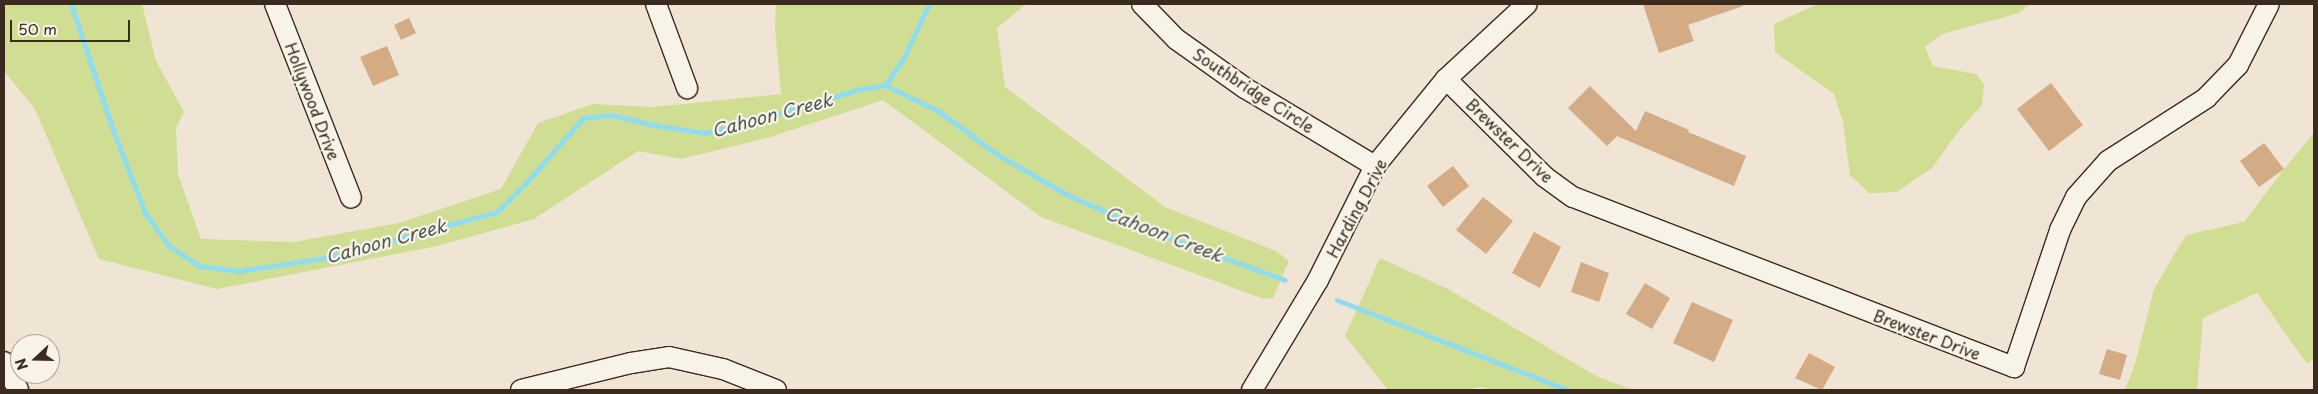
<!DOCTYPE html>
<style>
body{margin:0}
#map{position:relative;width:2318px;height:394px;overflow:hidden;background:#f0e5d4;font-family:"Playpen Sans",sans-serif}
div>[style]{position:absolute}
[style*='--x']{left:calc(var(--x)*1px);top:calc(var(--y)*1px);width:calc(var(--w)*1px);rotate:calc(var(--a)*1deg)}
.green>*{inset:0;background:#cfde92}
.stream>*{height:5px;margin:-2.5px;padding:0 2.5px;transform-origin:2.5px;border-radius:2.5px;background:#90dcef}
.building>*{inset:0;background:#d3ab84}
.roads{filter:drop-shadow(1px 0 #3b2a1e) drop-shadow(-1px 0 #3b2a1e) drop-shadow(0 1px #3b2a1e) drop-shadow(0 -1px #3b2a1e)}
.minor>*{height:20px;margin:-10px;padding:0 10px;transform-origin:10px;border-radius:10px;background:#f7f3e8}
span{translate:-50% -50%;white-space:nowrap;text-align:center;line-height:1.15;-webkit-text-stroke:4.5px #f7f3e8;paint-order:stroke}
.street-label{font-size:16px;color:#3b2a1e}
.water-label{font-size:18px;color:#505652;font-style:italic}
.frame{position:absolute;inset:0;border:5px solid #3b2a1e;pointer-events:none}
.north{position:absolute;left:10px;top:334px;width:50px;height:50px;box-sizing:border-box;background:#f7f3e8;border:1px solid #aca397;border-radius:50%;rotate:249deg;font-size:14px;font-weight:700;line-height:20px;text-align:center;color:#3b2a1e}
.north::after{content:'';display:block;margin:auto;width:18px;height:22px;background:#3b2a1e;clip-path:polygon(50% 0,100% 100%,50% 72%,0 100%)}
.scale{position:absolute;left:10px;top:20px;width:120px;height:22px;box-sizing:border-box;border:2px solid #3b2a1e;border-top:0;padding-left:6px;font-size:15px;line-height:18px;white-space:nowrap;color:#3b2a1e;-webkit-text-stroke:4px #f7f3e8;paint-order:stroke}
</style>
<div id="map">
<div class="green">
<i style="clip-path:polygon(4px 4px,142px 4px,156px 61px,184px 112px,176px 128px,178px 174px,201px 239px,294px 242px,399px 223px,501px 189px,538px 123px,593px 104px,653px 107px,781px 94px,775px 28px,776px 4px,1026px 4px,997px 28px,1005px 87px,1165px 207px,1276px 251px,1289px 261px,1273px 298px,1264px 299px,1041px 217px,883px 100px,767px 138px,681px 159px,638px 151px,534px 219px,437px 246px,217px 289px,99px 259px,35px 109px,4px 71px)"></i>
<i style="clip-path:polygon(1818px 4px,2030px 4px,2019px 13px,1942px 34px,1925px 47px,1933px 66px,1976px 74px,1984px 84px,1982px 105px,1957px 133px,1933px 167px,1897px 192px,1869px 193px,1850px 175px,1843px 122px,1834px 94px,1775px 52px,1774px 24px)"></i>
<i style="clip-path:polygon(2314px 133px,2314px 358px,2307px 364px,2257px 293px,2203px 318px,2197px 390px,2125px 390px,2135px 364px,2154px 289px,2186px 235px,2244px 222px,2284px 169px)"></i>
<i style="clip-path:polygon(1380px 258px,1448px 289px,1598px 377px,1634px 390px,1492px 390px,1481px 387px,1464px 390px,1388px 390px,1345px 336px)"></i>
</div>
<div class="stream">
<i style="--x:71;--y:4;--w:130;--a:71.6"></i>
<i style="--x:112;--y:127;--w:92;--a:69"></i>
<i style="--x:145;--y:213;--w:39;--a:54"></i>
<i style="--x:168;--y:245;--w:37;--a:34"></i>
<i style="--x:199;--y:266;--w:39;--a:7"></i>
<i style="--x:238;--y:271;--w:94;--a:-8.6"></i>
<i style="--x:331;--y:257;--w:172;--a:-15.2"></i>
<i style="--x:497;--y:212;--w:41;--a:-45"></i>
<i style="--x:526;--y:183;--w:86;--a:-48.8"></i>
<i style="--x:583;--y:118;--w:29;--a:-6"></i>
<i style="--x:612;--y:115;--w:42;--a:13.7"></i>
<i style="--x:653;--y:125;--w:53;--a:8.7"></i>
<i style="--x:705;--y:133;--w:47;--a:-13.4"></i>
<i style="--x:751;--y:122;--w:110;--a:-16.9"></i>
<i style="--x:856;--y:90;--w:29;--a:-10"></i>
<i style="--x:885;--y:85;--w:61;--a:26.1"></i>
<i style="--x:940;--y:112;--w:69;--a:36.7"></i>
<i style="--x:995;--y:153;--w:82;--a:30"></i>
<i style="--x:1066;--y:194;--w:83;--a:24.1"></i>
<i style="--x:1142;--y:228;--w:152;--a:20"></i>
<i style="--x:885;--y:85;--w:29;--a:-55"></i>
<i style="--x:902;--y:61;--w:63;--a:-64.7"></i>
<i style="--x:1337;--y:300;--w:248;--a:21.3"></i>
</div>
<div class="building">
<i style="clip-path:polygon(1643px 4px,1743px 4px,1743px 6px,1688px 25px,1694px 41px,1659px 53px)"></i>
<i style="clip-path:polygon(409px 18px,416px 33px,401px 40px,394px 25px)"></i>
<i style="clip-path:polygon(387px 46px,399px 75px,373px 86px,360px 57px)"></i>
<i style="clip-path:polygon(2051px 83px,2083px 125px,2049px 151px,2017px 109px)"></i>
<i style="clip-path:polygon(1590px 86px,1636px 131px,1645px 111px,1689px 130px,1688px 132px,1746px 156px,1734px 186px,1617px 136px,1607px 146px,1568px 108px)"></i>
<i style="clip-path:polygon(2264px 143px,2284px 169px,2259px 187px,2240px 161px)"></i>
<i style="clip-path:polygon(1453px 166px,1469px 186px,1443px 207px,1427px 186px)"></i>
<i style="clip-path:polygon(1483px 197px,1513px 221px,1486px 254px,1456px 230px)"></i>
<i style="clip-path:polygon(1534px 232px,1561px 247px,1540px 288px,1512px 273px)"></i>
<i style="clip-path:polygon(1581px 262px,1609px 273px,1599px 302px,1571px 292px)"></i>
<i style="clip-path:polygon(1645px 283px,1670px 298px,1652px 329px,1626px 314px)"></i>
<i style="clip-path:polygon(1692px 302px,1733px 320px,1714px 362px,1673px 343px)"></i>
<i style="clip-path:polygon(2107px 349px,2127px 355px,2120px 380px,2099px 374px)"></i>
<i style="clip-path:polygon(1809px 353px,1835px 367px,1822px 390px,1795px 378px)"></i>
</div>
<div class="roads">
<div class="minor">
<i style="--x:275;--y:4;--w:208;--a:68.6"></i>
<i style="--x:656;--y:4;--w:90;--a:69.7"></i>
<i style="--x:1142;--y:4;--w:49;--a:45.8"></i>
<i style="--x:1176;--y:39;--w:85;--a:35.4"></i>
<i style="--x:1245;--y:88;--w:152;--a:31"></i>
<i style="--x:1446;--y:79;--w:139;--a:44.7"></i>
<i style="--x:1545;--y:177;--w:34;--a:36"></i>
<i style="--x:1573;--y:197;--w:473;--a:21.1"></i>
<i style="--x:2014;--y:367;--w:145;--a:-71.4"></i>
<i style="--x:2060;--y:230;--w:37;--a:-64"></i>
<i style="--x:2076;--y:197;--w:48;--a:-48.4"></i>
<i style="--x:2108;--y:161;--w:117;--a:-32.7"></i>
<i style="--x:2206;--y:98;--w:46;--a:-45.9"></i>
<i style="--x:2238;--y:65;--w:68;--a:-63.1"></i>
<i style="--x:4;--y:362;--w:31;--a:63"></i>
<i style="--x:521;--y:390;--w:113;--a:-13.8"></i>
<i style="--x:631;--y:363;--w:38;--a:-9"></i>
<i style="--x:669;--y:357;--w:55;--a:12.5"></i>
<i style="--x:723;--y:369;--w:57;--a:21.6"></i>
<i style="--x:1252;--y:390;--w:128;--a:-59"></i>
<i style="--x:1318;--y:280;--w:127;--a:-63.4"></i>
<i style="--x:1375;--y:166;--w:112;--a:-50.8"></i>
<i style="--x:1446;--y:79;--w:110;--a:-42.8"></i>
</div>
</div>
<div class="street-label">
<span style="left:1254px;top:90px;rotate:33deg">Southbridge Circle</span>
<span style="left:313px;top:101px;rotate:69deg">Hollywood Drive</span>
<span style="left:1510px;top:140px;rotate:44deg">Brewster Drive</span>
<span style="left:1356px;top:208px;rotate:-62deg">Harding Drive</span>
<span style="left:1927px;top:334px;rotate:21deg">Brewster Drive</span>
</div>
<div class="water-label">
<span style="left:772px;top:115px;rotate:-15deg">Cahoon Creek</span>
<span style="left:1164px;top:234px;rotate:21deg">Cahoon Creek</span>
<span style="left:386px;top:241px;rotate:-15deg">Cahoon Creek</span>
</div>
<div class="frame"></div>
<div class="north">N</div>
<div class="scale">50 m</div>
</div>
